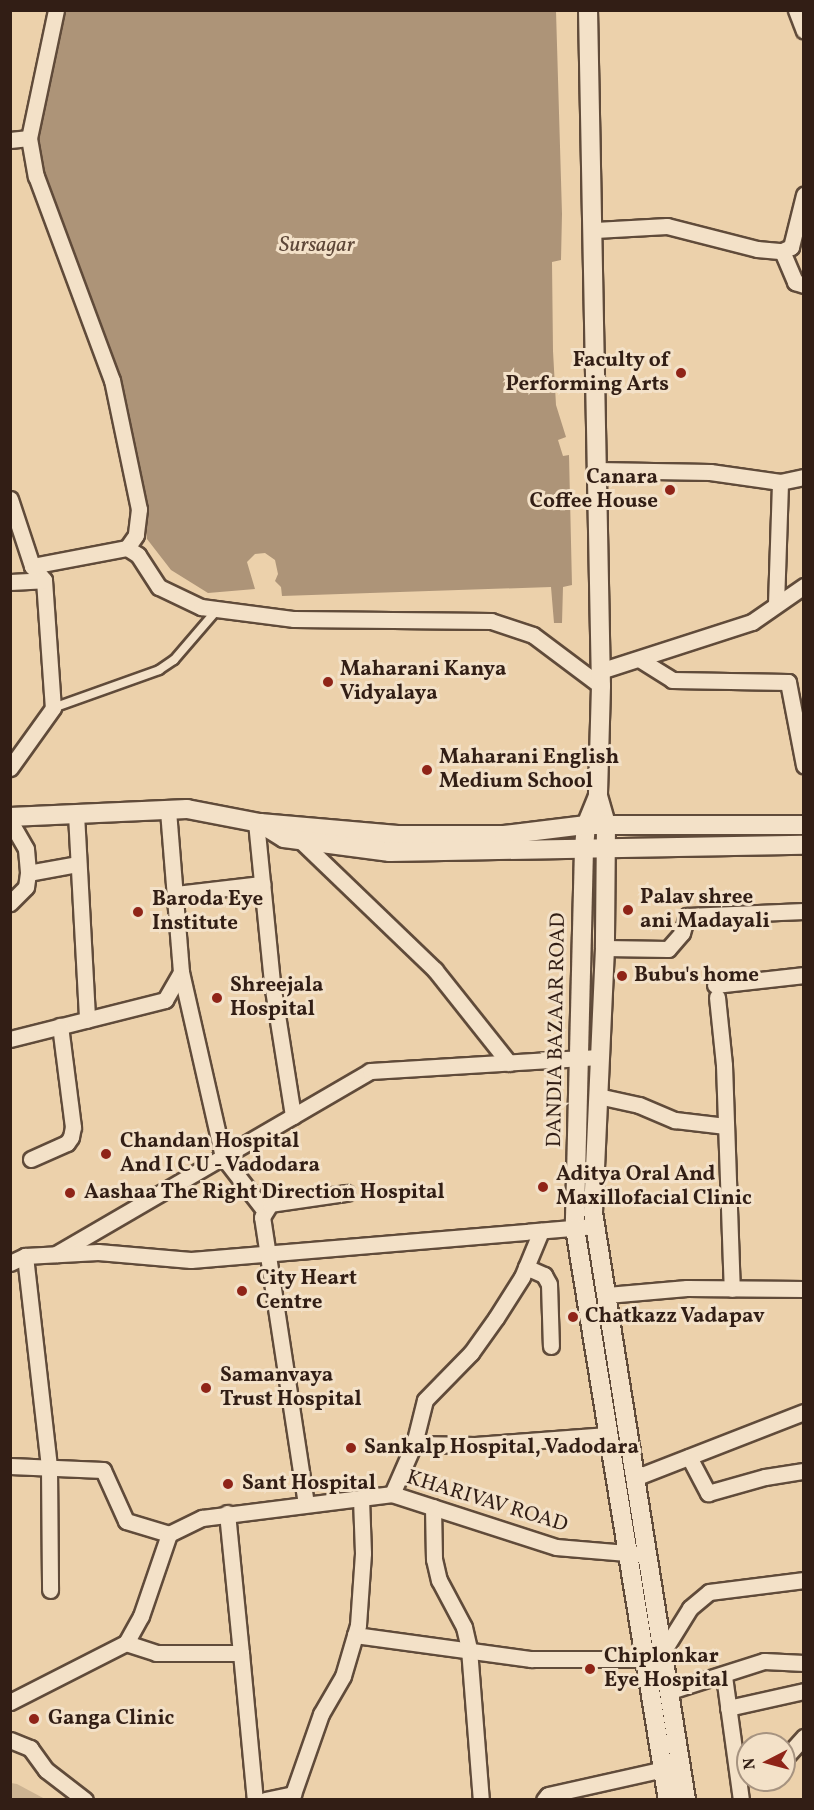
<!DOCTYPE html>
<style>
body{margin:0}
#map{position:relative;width:814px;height:1810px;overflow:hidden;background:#ecd1ab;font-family:Vollkorn,serif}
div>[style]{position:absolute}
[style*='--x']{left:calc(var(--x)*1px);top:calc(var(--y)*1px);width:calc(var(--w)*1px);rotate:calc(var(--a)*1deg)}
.green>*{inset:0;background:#ccb392}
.water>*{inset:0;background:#ad9478}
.roads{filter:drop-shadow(2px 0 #604b3a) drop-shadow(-2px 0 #604b3a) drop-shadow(0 2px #604b3a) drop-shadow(0 -2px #604b3a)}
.service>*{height:8px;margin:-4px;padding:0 4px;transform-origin:4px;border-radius:4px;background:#f3e1c8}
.minor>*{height:15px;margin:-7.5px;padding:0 7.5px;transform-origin:7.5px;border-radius:7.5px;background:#f3e1c8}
.tertiary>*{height:18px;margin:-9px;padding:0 9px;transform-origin:9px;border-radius:9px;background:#f3e1c8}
.dots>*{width:16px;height:16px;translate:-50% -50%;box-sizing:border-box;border:3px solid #f3e1c8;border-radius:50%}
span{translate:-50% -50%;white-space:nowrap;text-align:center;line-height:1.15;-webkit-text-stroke:6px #f3e1c8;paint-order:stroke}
.poi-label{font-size:21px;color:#321e15;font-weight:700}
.right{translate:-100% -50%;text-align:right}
.left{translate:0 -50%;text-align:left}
.street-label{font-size:21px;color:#321e15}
.water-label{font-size:22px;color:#5d4738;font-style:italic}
.frame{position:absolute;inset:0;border:12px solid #321e15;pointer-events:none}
.north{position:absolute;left:736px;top:1732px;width:60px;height:60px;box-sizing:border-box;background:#f3e1c8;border:2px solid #a69380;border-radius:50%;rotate:264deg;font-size:16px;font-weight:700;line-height:24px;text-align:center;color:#321e15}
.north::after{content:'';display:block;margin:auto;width:21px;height:27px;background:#8f2418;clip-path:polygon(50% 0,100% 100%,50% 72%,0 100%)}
</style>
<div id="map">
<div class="green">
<i style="clip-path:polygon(11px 1783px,17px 1784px,45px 1799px,11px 1799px)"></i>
</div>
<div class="water">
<i style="clip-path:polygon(58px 11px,556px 11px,562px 214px,561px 260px,552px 262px,553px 351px,556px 405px,566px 437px,558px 440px,563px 456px,569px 455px,572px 585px,563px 587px,562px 623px,554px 623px,551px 587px,282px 596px,281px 587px,275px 581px,278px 574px,275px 560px,265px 553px,255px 554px,247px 562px,255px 589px,208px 593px,171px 570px,147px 539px,138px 482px,38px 175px,36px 133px)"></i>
</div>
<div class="roads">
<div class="service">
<i style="--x:53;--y:708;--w:113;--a:-19.7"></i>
<i style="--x:159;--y:670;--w:18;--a:-34"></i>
<i style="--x:174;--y:660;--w:66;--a:-49.3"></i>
</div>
<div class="minor">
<i style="--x:56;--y:10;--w:131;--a:101.9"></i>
<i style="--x:29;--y:138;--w:39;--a:80"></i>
<i style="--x:36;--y:176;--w:218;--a:69.6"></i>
<i style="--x:112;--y:380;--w:132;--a:78.2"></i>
<i style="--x:139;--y:509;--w:26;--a:97"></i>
<i style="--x:136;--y:535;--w:16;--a:125"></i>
<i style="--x:796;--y:10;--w:22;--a:69"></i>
<i style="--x:10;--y:140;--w:19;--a:-6"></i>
<i style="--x:595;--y:230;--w:72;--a:-3.2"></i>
<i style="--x:667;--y:226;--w:93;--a:14.3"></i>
<i style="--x:757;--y:249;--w:25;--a:5"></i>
<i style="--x:782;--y:251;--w:10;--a:-24"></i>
<i style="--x:791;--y:247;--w:54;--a:-76"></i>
<i style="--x:782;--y:251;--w:34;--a:67"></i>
<i style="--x:795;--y:282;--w:9;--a:18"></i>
<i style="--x:597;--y:470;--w:113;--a:1"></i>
<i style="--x:710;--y:472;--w:71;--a:8.1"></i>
<i style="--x:780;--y:482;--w:25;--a:-12"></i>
<i style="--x:10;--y:499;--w:71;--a:71.8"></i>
<i style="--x:32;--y:566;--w:18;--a:49"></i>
<i style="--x:44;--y:580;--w:128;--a:86"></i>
<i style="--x:53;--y:708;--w:74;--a:125.6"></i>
<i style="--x:32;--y:566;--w:97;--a:-10.7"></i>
<i style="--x:127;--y:548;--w:13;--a:32"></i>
<i style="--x:138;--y:555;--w:38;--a:57"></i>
<i style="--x:159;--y:587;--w:47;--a:25.5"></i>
<i style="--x:201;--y:607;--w:94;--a:7.4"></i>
<i style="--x:294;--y:619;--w:197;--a:0.6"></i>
<i style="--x:491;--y:621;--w:44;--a:18.4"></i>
<i style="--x:533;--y:635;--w:85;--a:36.9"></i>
<i style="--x:10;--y:582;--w:34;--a:-3"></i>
<i style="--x:776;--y:604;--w:122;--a:-88.1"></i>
<i style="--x:639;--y:659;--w:39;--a:32"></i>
<i style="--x:672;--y:680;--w:116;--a:1"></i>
<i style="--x:788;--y:682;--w:85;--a:79.1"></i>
<i style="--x:600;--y:671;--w:160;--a:-17.9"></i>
<i style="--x:752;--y:622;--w:63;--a:-34.7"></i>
<i style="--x:76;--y:814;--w:206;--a:86.9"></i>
<i style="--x:10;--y:821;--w:32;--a:60"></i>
<i style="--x:26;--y:849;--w:24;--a:85"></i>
<i style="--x:28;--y:873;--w:14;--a:98"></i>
<i style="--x:26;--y:887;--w:23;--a:135"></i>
<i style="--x:256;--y:822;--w:162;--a:84.3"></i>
<i style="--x:272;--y:983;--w:135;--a:81"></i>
<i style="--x:301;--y:834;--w:7;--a:90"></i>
<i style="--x:301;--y:841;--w:186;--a:43.9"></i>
<i style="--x:435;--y:970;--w:119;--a:51.5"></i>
<i style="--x:28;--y:873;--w:51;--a:-10.2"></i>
<i style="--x:175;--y:894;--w:88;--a:-6.6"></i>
<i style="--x:605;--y:948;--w:63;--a:0.9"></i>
<i style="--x:668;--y:949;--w:21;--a:-49"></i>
<i style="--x:682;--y:933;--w:18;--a:-74"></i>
<i style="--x:687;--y:916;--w:117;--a:-2.4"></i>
<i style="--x:181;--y:972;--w:190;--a:77.2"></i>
<i style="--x:223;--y:1157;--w:67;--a:52.3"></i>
<i style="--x:715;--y:985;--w:90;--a:-6.4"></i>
<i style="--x:717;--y:997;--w:68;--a:84.1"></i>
<i style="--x:724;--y:1065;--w:224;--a:88"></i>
<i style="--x:10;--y:1039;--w:160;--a:-14.1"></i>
<i style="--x:165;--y:1000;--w:32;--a:-60"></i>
<i style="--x:181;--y:972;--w:163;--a:-94.6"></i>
<i style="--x:598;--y:1096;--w:42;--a:12.4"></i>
<i style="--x:639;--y:1105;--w:39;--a:23"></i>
<i style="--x:675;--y:1120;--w:51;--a:6.7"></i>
<i style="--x:31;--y:1159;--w:39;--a:-24"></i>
<i style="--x:67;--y:1143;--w:7;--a:-56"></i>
<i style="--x:71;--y:1137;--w:10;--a:-79"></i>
<i style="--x:73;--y:1127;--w:102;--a:-97.3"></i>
<i style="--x:56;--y:1254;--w:363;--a:-30.2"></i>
<i style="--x:370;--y:1071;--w:230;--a:-3.5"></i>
<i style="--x:25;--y:1256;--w:213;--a:83.5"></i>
<i style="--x:49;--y:1468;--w:122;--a:89.5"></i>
<i style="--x:10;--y:1263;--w:17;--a:-25"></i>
<i style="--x:25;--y:1256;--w:73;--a:-3.1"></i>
<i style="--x:98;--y:1252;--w:93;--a:4.9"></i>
<i style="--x:191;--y:1260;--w:397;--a:-4.8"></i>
<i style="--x:526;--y:1267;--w:20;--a:24"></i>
<i style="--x:544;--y:1275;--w:10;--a:61"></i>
<i style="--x:549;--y:1284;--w:62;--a:88.2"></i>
<i style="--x:607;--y:1295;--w:80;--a:-5"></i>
<i style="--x:687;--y:1288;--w:117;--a:0.5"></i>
<i style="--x:414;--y:1444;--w:61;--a:0.9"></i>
<i style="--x:475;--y:1445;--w:133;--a:-4.3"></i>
<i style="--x:689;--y:1457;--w:41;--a:62.2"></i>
<i style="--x:708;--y:1493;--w:59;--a:-15.7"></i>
<i style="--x:765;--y:1477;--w:39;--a:-9"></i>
<i style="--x:10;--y:1466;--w:93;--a:2.5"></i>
<i style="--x:103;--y:1470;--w:56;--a:65.7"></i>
<i style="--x:126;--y:1521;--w:45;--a:16.8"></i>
<i style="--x:637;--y:1477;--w:179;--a:-21.3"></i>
<i style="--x:392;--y:1494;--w:55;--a:-66.3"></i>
<i style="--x:414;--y:1444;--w:45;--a:-76"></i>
<i style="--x:425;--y:1400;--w:66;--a:-45.6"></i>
<i style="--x:471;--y:1353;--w:43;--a:-54.5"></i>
<i style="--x:496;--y:1318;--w:49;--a:-57.6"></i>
<i style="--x:522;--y:1277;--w:50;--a:-67.6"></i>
<i style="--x:306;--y:1504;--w:290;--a:-98.7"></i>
<i style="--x:262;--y:1217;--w:15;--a:-58"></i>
<i style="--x:270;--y:1204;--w:77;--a:-8.2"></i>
<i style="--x:433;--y:1507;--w:52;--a:88.9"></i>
<i style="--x:434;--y:1559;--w:22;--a:77"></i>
<i style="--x:439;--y:1580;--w:53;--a:62"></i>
<i style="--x:464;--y:1627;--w:23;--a:77"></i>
<i style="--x:469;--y:1649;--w:151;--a:85.5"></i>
<i style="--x:227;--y:1513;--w:141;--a:84.3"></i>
<i style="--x:355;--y:1635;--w:178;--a:7.8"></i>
<i style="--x:531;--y:1659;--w:125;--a:0"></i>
<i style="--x:126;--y:1643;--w:32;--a:18"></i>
<i style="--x:156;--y:1653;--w:85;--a:0"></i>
<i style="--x:241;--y:1653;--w:148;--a:84.6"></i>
<i style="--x:664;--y:1650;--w:49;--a:-58.2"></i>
<i style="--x:690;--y:1608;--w:25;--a:-40"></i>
<i style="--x:709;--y:1592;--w:96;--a:-7.2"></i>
<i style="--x:724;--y:1676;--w:125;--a:82.2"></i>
<i style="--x:670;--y:1691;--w:99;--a:-17.7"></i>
<i style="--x:764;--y:1661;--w:40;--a:2.9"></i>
<i style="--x:10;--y:1702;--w:130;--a:-27"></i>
<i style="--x:126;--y:1643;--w:31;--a:-61"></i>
<i style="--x:141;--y:1616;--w:87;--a:-71.1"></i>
<i style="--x:169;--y:1534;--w:37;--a:-26"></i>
<i style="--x:202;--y:1518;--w:192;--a:-7.2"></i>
<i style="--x:392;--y:1494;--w:172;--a:17.9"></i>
<i style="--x:556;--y:1547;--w:83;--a:4.8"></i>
<i style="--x:728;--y:1708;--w:78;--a:-12.6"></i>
<i style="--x:10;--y:1740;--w:22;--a:22"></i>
<i style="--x:30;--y:1748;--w:27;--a:54"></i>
<i style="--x:46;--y:1770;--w:49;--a:37.6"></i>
<i style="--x:784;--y:1759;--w:30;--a:-48"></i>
<i style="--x:265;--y:1800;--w:29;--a:-12"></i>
<i style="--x:293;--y:1794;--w:85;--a:-70.7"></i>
<i style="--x:321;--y:1714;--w:44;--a:-59.9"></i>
<i style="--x:343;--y:1676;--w:53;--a:-73.6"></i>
<i style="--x:358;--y:1625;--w:72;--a:-86"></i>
<i style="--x:363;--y:1553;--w:55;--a:-92.1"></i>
<i style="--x:544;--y:1800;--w:6;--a:-51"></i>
<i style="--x:548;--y:1795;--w:119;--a:-12.6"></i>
</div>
<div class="tertiary">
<i style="--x:588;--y:10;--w:676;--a:88.9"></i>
<i style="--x:601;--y:686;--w:110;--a:91.6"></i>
<i style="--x:598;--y:796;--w:29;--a:74"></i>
<i style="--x:606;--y:824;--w:124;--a:90.5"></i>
<i style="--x:605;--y:948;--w:264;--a:92.6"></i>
<i style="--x:593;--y:1212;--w:595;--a:81.01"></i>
<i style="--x:598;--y:796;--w:31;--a:112"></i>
<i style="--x:586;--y:825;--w:24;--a:95"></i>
<i style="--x:584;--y:849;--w:379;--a:91.4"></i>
<i style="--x:575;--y:1228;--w:580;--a:80.77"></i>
<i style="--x:10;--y:817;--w:177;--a:-2.6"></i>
<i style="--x:187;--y:809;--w:74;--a:10.9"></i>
<i style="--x:260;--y:823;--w:138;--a:5"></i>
<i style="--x:397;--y:835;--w:107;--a:0"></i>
<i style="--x:504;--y:835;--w:83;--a:-7"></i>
<i style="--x:586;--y:825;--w:218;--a:0"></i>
<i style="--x:260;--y:823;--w:28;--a:32"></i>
<i style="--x:284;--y:838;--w:107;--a:7.5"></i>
<i style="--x:390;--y:852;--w:414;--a:-1"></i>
</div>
</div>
<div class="dots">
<i style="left:681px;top:373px;background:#8f2418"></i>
<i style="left:670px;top:490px;background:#8f2418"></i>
<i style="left:328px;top:682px;background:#8f2418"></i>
<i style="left:427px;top:770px;background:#8f2418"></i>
<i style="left:628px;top:910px;background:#8f2418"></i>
<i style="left:138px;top:912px;background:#8f2418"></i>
<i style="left:622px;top:976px;background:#8f2418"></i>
<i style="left:217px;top:998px;background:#8f2418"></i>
<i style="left:106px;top:1154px;background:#8f2418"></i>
<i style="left:543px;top:1187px;background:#8f2418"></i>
<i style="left:70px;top:1193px;background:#8f2418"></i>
<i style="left:242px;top:1291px;background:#8f2418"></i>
<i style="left:573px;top:1317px;background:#8f2418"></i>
<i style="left:206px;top:1388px;background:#8f2418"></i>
<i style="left:351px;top:1448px;background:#8f2418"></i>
<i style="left:228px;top:1484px;background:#8f2418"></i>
<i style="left:590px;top:1669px;background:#8f2418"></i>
<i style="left:34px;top:1719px;background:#8f2418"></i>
</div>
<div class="poi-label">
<span class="right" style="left:669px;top:373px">Faculty of<br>Performing Arts</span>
<span class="right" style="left:658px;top:490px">Canara<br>Coffee House</span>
<span class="left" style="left:340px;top:682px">Maharani Kanya<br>Vidyalaya</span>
<span class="left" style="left:439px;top:770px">Maharani English<br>Medium School</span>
<span class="left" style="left:640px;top:910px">Palav shree<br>ani Madayali</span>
<span class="left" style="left:152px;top:912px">Baroda Eye<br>Institute</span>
<span class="left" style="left:634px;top:976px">Bubu's home</span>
<span class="left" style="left:230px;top:998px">Shreejala<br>Hospital</span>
<span class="left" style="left:120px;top:1154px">Chandan Hospital<br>And I C U - Vadodara</span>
<span class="left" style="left:556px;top:1187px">Aditya Oral And<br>Maxillofacial Clinic</span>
<span class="left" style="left:84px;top:1193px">Aashaa The Right Direction Hospital</span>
<span class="left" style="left:256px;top:1291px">City Heart<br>Centre</span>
<span class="left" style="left:585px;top:1317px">Chatkazz Vadapav</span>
<span class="left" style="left:220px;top:1388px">Samanvaya<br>Trust Hospital</span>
<span class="left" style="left:364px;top:1448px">Sankalp Hospital, Vadodara</span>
<span class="left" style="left:242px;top:1484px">Sant Hospital</span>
<span class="left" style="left:604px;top:1669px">Chiplonkar<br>Eye Hospital</span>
<span class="left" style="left:48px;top:1719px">Ganga Clinic</span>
</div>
<div class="street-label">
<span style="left:557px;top:1030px;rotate:-89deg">DANDIA BAZAAR ROAD</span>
<span style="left:487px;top:1502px;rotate:17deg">KHARIVAV ROAD</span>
</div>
<div class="water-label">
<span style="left:317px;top:246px">Sursagar</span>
</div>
<div class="frame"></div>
<div class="north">N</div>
</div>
